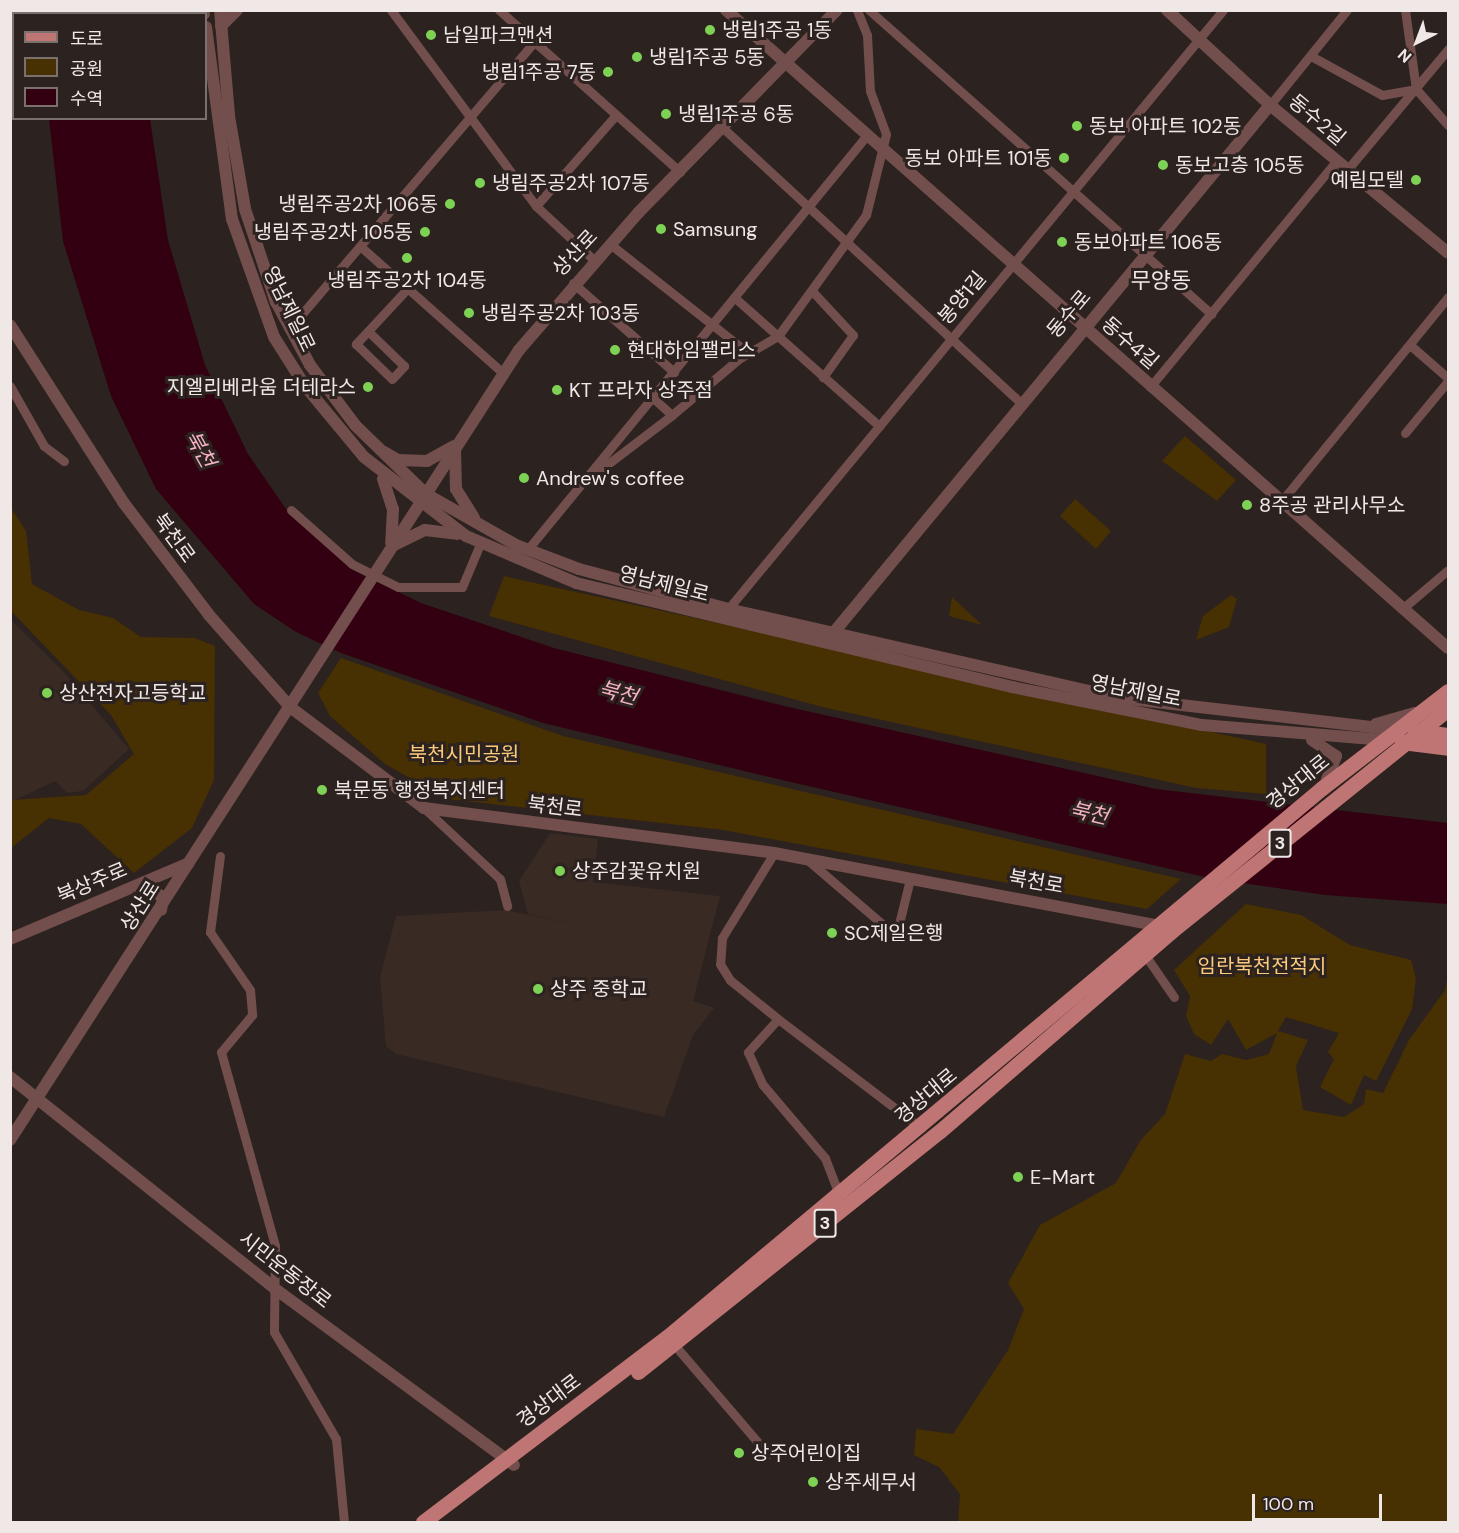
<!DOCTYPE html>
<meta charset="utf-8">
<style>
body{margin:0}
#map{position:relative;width:1459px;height:1533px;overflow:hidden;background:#2c221f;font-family:"DM Sans","Noto Sans KR",sans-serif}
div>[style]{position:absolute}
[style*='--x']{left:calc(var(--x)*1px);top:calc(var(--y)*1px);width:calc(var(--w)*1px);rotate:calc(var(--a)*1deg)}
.built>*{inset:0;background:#392a24}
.green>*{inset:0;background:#473002}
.water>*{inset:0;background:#330012}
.minor>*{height:9px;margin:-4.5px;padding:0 4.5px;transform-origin:4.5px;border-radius:4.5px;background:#724e4c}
.tertiary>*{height:12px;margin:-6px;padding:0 6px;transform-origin:6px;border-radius:6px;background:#724e4c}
.primary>*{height:15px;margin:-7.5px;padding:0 7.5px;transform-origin:7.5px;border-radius:7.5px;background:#bf7573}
.dots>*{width:16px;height:16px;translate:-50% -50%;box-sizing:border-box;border:3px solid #2c221f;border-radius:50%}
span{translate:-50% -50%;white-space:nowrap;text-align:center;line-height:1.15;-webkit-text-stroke:6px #2c221f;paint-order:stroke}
.shield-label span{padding:2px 4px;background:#2c221f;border:2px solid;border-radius:4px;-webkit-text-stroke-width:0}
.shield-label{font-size:18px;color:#efe8e6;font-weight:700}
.poi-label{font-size:20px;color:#efe8e6}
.left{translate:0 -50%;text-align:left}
.right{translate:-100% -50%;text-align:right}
.street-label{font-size:20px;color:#efe8e6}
.park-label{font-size:20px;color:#fbcb7b}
.water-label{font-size:21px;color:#f6b1c2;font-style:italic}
.quarter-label{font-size:22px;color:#efe8e6}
.frame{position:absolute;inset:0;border:12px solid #efe8e6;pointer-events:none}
.legend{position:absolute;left:12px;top:12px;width:195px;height:108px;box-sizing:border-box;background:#2c221f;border:2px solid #7a716f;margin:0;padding:8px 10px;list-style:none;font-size:18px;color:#efe8e6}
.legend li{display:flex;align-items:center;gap:12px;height:30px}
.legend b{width:30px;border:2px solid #7a716f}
.north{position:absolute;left:1387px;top:12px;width:60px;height:60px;-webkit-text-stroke:4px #2c221f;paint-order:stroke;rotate:222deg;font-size:16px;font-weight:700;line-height:24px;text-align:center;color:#efe8e6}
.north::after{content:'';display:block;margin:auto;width:21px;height:27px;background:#efe8e6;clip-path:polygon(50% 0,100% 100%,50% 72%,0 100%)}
.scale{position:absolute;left:1252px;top:1494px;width:130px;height:27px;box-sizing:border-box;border:3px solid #efe8e6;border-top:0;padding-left:8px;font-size:18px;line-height:21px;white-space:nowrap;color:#efe8e6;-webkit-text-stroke:4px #2c221f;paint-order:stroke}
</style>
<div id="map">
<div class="built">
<i style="clip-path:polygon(10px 619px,61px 669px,129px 749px,83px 791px,67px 793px,55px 781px,11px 802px)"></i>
<i style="clip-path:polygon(550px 833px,598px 839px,593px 882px,720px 896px,693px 1001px,714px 1008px,693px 1035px,664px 1117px,396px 1054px,386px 1046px,380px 977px,396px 916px,506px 910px,583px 926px,528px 914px,519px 881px)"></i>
</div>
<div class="green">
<i style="clip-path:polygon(1185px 436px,1236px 480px,1217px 501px,1162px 461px)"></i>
<i style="clip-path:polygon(1075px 499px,1111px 531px,1096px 549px,1060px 516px)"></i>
<i style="clip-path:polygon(11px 508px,26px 531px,32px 584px,79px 610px,113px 618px,141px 637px,195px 638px,215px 646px,214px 780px,192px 828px,134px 873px,81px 824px,49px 818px,11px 848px,11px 800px,86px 795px,134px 754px,111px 715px,11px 611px)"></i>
<i style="clip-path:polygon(504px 576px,1266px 744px,1266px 794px,1196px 788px,822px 707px,489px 616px)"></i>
<i style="clip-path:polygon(1231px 595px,1237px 599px,1229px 627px,1196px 640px,1203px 616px)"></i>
<i style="clip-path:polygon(952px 597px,982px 625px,949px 616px)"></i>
<i style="clip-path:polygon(341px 658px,563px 736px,1181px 879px,1147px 909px,723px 830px,447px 799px,385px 764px,330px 716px,318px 693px)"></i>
<i style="clip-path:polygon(1246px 904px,1301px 915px,1350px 945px,1411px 960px,1416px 978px,1412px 1009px,1376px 1081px,1364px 1075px,1351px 1105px,1320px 1087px,1334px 1059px,1328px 1052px,1339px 1033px,1286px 1017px,1278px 1031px,1308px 1040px,1296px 1066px,1303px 1110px,1344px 1117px,1364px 1104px,1366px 1089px,1383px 1093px,1409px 1040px,1445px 990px,1448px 973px,1448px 1522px,958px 1522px,960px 1494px,939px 1467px,914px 1455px,916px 1429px,953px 1434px,1008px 1350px,1024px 1309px,1008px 1283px,1040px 1225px,1116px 1183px,1140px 1141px,1165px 1114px,1185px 1054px,1211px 1061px,1222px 1054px,1246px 1060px,1269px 1054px,1277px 1033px,1246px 1050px,1228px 1019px,1211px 1045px,1194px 1034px,1186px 1016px,1190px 996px,1174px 970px)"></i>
</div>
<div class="water">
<i style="clip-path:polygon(54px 10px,138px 10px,138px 13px,53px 13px)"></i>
<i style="clip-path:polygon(49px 119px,150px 119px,168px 240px,205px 365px,248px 454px,286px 509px,353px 570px,421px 603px,554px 648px,784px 706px,1156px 789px,1448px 823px,1448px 904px,1325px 895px,1214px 879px,782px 780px,543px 723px,341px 653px,296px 632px,254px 604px,156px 489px,111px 396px,63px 241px)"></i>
</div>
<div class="minor">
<i style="--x:391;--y:10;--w:244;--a:53.5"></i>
<i style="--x:536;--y:206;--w:79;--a:43"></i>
<i style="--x:499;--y:10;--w:243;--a:41.8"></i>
<i style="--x:869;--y:10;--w:458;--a:41.6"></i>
<i style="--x:1405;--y:10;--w:80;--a:82.1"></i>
<i style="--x:1416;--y:89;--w:48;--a:48.4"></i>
<i style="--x:1311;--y:56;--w:81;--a:28.8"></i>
<i style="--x:1382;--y:95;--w:35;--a:-10"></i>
<i style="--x:1270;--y:105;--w:122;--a:-51"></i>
<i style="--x:724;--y:129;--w:404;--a:42.7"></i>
<i style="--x:1347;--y:170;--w:158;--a:-50.1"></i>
<i style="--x:536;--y:206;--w:121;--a:-48.7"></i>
<i style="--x:610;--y:244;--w:176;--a:38.3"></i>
<i style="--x:360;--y:246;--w:191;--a:41.6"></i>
<i style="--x:573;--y:283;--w:135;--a:41.4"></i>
<i style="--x:813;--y:292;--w:59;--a:47.1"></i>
<i style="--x:853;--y:335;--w:52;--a:125.5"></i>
<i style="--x:735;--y:298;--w:193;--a:41.6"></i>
<i style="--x:289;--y:329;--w:377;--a:-49.5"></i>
<i style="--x:368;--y:331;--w:18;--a:133"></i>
<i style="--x:356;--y:344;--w:50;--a:44.2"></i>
<i style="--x:392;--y:379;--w:18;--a:-47"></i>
<i style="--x:404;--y:366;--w:50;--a:-135.8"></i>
<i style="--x:368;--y:331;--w:59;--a:-47.1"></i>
<i style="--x:1410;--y:345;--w:50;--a:41"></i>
<i style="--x:10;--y:386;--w:69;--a:60.5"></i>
<i style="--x:44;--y:446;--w:25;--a:37"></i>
<i style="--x:1150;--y:387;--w:293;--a:-50.5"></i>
<i style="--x:653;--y:398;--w:25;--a:42"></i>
<i style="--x:672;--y:415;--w:89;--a:-40"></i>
<i style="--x:740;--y:358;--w:44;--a:-30.1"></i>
<i style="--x:778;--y:336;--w:150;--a:-54"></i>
<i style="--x:866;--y:215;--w:83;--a:-76.1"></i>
<i style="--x:886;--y:134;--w:46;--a:-110.4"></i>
<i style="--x:870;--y:91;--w:56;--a:-93.1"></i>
<i style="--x:867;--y:35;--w:27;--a:-112"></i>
<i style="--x:1405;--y:433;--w:67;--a:-50.4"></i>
<i style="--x:596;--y:473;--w:96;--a:-37.3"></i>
<i style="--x:1280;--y:503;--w:266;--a:-50.8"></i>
<i style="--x:291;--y:510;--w:81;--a:41.5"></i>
<i style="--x:352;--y:564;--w:51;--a:26.6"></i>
<i style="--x:398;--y:587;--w:64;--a:0"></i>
<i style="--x:462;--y:587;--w:47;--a:-67.3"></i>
<i style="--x:528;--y:549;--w:535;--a:-50.69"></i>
<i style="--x:728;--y:609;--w:777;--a:-50.43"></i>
<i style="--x:1402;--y:609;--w:60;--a:-40.3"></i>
<i style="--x:424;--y:808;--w:104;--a:43.1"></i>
<i style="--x:500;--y:879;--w:28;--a:75"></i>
<i style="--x:774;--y:853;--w:100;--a:121.5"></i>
<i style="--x:722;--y:938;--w:26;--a:94"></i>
<i style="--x:720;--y:964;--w:19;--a:58"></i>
<i style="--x:730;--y:980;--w:62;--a:39.1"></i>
<i style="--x:778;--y:1019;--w:45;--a:132.3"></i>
<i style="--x:748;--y:1052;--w:36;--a:66"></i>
<i style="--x:763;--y:1085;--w:96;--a:49.7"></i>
<i style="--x:825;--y:1158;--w:40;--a:69"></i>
<i style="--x:220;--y:856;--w:77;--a:97.5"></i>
<i style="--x:210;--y:932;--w:70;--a:55.4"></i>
<i style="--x:250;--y:990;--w:25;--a:85"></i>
<i style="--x:252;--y:1015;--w:48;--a:130"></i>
<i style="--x:221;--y:1052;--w:201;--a:74.4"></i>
<i style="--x:275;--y:1246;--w:86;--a:90.7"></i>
<i style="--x:274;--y:1332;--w:124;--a:59.9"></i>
<i style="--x:336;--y:1439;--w:83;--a:84.5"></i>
<i style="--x:810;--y:862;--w:113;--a:40.7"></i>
<i style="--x:896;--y:936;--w:59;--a:-76.2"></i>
<i style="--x:1145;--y:955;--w:51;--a:55.4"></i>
<i style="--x:778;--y:1019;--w:180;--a:37.3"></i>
<i style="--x:671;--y:1341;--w:149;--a:49.4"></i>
</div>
<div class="tertiary">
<i style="--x:203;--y:10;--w:4;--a:76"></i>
<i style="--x:220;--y:10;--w:106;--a:85.1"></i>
<i style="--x:229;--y:116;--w:94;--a:80.2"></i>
<i style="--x:245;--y:209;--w:98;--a:71.6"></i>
<i style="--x:276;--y:302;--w:72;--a:61.6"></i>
<i style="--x:310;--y:365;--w:75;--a:53.1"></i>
<i style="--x:355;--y:425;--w:99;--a:44.2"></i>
<i style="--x:426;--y:494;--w:103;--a:29.5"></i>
<i style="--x:516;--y:545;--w:67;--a:20.9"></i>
<i style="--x:579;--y:569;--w:154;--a:15"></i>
<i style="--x:728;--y:609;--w:403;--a:12.8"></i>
<i style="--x:1121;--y:698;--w:278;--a:6.6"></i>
<i style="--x:726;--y:10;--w:963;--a:41.47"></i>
<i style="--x:1167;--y:10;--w:140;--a:42.7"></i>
<i style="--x:1270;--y:105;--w:231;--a:39.7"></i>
<i style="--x:221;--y:26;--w:23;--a:-45"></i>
<i style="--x:206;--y:27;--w:194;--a:82.3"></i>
<i style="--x:232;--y:219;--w:125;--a:70.4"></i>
<i style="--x:274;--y:337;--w:58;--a:57.7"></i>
<i style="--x:305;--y:386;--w:92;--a:50.3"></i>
<i style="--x:364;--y:457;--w:129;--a:37.8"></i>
<i style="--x:466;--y:536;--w:120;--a:23.1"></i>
<i style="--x:576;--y:583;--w:448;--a:13.4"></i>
<i style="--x:1012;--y:687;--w:194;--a:11.3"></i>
<i style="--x:1202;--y:725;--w:183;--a:4.7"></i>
<i style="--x:10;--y:325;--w:210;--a:57.4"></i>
<i style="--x:123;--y:502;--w:142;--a:52.7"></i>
<i style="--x:209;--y:615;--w:123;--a:48.6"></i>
<i style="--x:290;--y:707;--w:168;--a:37"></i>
<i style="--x:424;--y:808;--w:353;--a:7.3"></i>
<i style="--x:774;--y:853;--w:399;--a:10.7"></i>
<i style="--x:455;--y:449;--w:40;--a:88.6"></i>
<i style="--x:456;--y:489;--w:34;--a:58"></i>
<i style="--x:384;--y:452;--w:16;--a:30"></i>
<i style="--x:398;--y:460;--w:29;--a:2"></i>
<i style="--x:427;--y:461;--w:31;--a:-29"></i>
<i style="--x:383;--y:479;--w:32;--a:72"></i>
<i style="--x:393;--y:509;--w:34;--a:93"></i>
<i style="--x:394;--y:545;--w:34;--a:-26"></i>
<i style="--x:425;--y:530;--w:32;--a:7"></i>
<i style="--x:830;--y:637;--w:690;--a:-50.41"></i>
<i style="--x:1376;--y:724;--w:40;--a:-16"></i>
<i style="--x:1312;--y:740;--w:29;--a:34"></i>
<i style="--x:1336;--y:756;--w:26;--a:111"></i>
<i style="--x:144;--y:882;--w:25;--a:40"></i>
<i style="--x:163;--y:898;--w:12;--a:99"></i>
<i style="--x:10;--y:939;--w:194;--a:-23"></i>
<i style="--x:10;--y:1077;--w:338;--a:38.6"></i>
<i style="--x:274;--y:1288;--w:298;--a:36.4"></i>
<i style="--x:10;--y:1140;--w:940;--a:-57.21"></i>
<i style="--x:519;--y:350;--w:181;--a:-49"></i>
<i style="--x:638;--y:213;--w:284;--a:-45.6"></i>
</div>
<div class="primary">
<i style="--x:1415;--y:731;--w:33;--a:7"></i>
<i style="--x:1402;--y:742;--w:46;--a:7.4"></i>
<i style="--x:638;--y:1372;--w:386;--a:-38.6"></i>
<i style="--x:940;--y:1131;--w:308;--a:-40.8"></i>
<i style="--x:1173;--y:930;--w:353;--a:-38.8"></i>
<i style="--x:423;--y:1522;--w:306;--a:-37.2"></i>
<i style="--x:667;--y:1337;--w:855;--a:-39.97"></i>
<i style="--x:1322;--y:788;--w:159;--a:-37.6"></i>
</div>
<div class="dots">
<i style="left:710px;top:30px;background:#7dd154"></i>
<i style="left:431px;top:35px;background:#7dd154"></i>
<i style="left:637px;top:57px;background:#7dd154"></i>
<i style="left:608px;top:72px;background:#7dd154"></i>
<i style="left:666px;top:114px;background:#7dd154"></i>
<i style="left:1077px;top:126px;background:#7dd154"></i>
<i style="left:1064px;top:158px;background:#7dd154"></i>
<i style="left:1163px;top:165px;background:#7dd154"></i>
<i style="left:1416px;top:180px;background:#7dd154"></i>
<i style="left:480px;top:183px;background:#7dd154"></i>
<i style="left:450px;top:204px;background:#7dd154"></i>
<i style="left:661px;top:229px;background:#7dd154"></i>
<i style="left:425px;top:232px;background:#7dd154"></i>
<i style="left:1062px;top:242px;background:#7dd154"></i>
<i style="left:407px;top:258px;background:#7dd154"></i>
<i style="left:469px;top:313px;background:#7dd154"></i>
<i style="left:615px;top:350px;background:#7dd154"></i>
<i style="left:368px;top:387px;background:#7dd154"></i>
<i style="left:557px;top:390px;background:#7dd154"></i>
<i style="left:524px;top:478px;background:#7dd154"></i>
<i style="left:1247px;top:505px;background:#7dd154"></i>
<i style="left:47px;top:693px;background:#7dd154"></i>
<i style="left:322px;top:790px;background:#7dd154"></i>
<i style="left:560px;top:871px;background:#7dd154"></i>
<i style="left:832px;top:933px;background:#7dd154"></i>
<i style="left:538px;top:989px;background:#7dd154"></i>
<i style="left:1018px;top:1177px;background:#7dd154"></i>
<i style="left:739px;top:1453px;background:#7dd154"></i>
<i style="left:813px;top:1482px;background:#7dd154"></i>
</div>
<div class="shield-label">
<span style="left:1280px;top:843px">3</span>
<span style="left:825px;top:1223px">3</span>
</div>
<div class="poi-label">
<span class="left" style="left:722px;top:30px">냉림1주공 1동</span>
<span class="left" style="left:443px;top:35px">남일파크맨션</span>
<span class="left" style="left:649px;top:57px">냉림1주공 5동</span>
<span class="right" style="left:596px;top:72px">냉림1주공 7동</span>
<span class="left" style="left:678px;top:114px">냉림1주공 6동</span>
<span class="left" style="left:1089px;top:126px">동보 아파트 102동</span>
<span class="right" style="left:1052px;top:158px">동보 아파트 101동</span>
<span class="left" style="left:1175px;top:165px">동보고층 105동</span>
<span class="right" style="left:1404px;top:180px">예림모텔</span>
<span class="left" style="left:492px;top:183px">냉림주공2차 107동</span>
<span class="right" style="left:438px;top:204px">냉림주공2차 106동</span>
<span class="left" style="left:673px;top:229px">Samsung</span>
<span class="right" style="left:413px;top:232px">냉림주공2차 105동</span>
<span class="left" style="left:1074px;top:242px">동보아파트 106동</span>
<span style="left:407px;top:280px">냉림주공2차 104동</span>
<span class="left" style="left:481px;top:313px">냉림주공2차 103동</span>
<span class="left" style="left:627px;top:350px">현대하임팰리스</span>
<span class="right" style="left:356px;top:387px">지엘리베라움 더테라스</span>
<span class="left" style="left:569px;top:390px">KT 프라자 상주점</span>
<span class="left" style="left:536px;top:478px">Andrew's coffee</span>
<span class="left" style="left:1259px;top:505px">8주공 관리사무소</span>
<span class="left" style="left:59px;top:693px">상산전자고등학교</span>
<span class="left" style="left:334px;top:790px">북문동 행정복지센터</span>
<span class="left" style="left:572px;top:871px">상주감꽃유치원</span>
<span class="left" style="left:844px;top:933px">SC제일은행</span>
<span class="left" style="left:550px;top:989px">상주 중학교</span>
<span class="left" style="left:1030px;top:1177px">E-Mart</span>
<span class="left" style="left:751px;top:1453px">상주어린이집</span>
<span class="left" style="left:825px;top:1482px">상주세무서</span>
</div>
<div class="street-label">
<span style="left:1317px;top:120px;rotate:40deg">동수2길</span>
<span style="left:575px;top:253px;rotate:-47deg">상산로</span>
<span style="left:962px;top:298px;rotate:-50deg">봉양1길</span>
<span style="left:289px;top:309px;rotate:64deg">영남제일로</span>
<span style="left:1069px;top:314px;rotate:-50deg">동수로</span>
<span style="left:1130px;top:343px;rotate:41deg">동수4길</span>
<span style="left:174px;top:538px;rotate:54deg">북천로</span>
<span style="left:664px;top:584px;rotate:14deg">영남제일로</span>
<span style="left:1136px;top:691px;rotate:11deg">영남제일로</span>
<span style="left:1298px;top:782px;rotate:-39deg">경상대로</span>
<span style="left:555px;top:807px;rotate:7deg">북천로</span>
<span style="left:1036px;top:882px;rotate:10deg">북천로</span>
<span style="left:92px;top:883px;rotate:-23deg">북상주로</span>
<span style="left:140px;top:906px;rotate:-58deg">상산로</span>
<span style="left:926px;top:1096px;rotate:-40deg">경상대로</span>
<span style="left:285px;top:1270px;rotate:38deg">시민운동장로</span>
<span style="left:549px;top:1401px;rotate:-37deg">경상대로</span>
</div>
<div class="park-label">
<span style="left:464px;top:754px">북천시민공원</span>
<span style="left:1262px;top:966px">임란북천전적지</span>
</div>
<div class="water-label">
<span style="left:200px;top:449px;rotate:61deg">북천</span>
<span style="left:618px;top:693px;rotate:15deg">북천</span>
<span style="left:1089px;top:813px;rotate:13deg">북천</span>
</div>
<div class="quarter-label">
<span style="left:1161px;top:281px">무양동</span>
</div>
<div class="frame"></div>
<ul class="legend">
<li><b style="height:8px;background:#bf7573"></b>도로</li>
<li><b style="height:16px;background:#473002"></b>공원</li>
<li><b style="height:16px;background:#330012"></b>수역</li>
</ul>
<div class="north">N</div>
<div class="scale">100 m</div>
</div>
